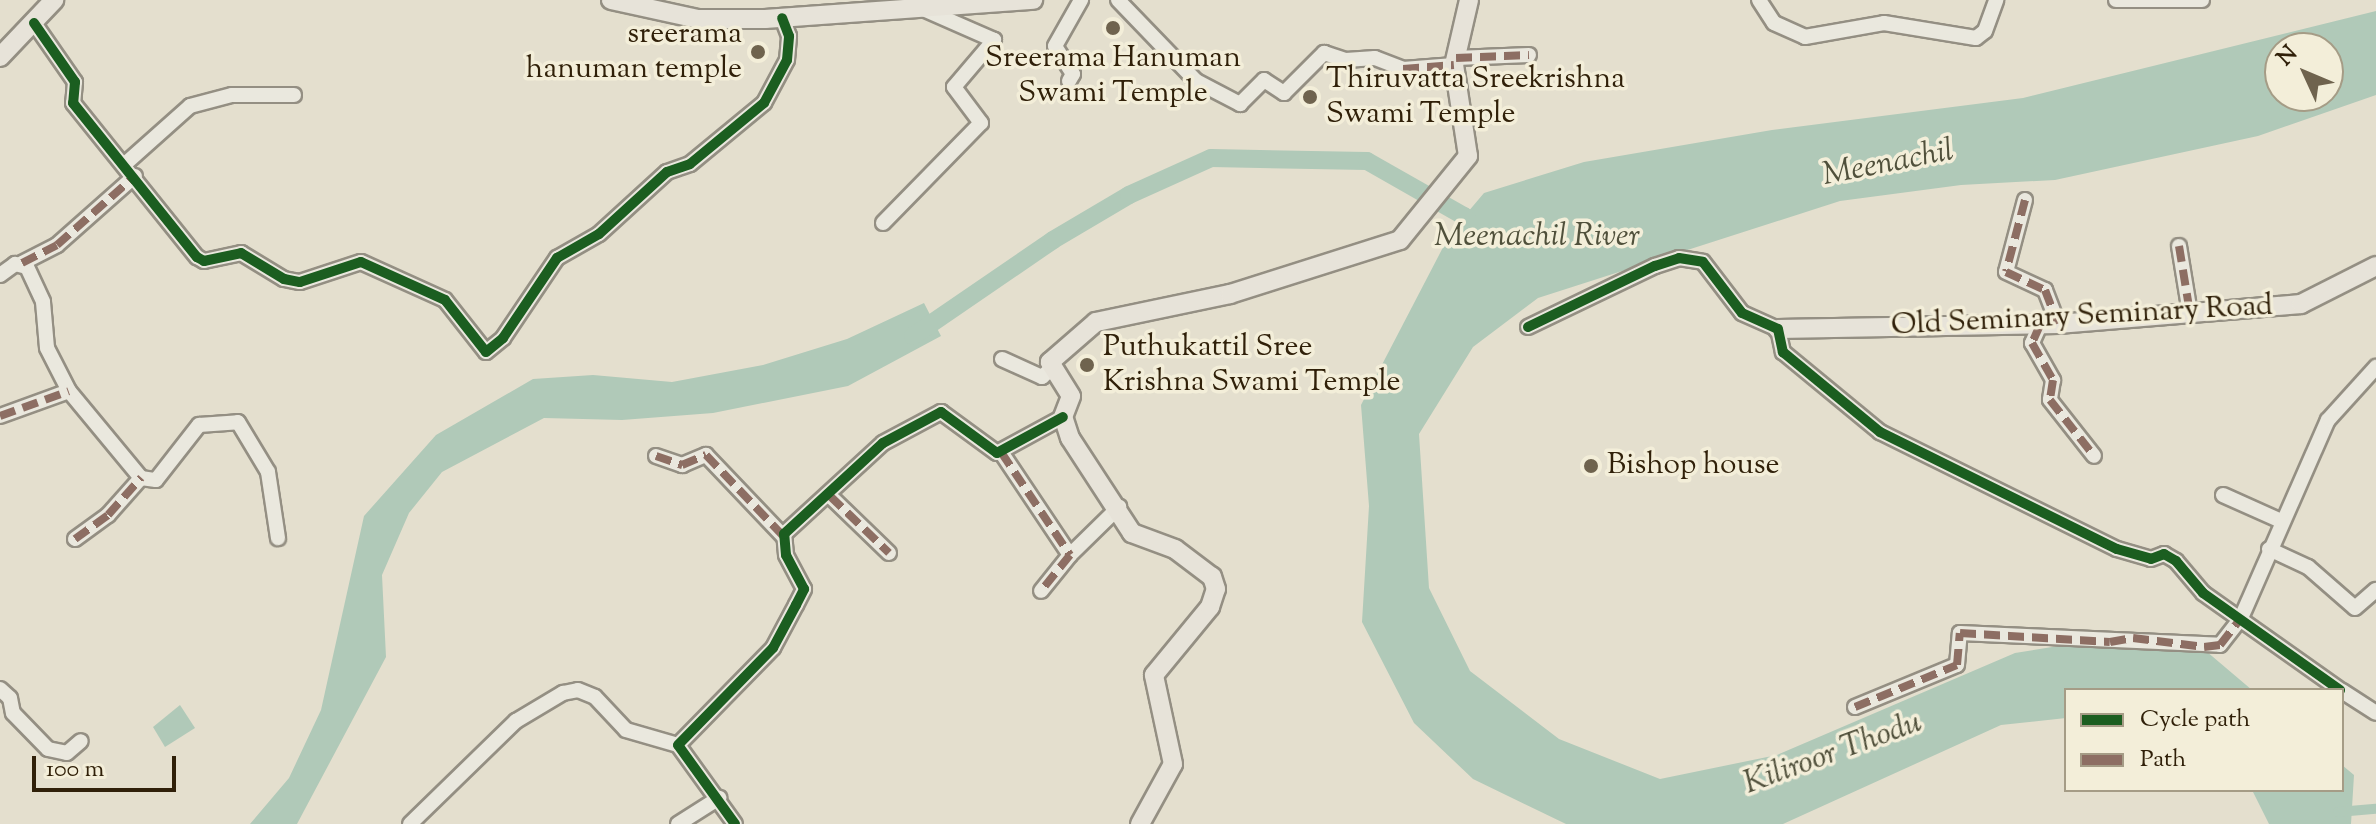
<!DOCTYPE html>
<style>
body{margin:0}
#map{position:relative;width:2376px;height:824px;overflow:hidden;background:#e4dfce;font-family:"Sorts Mill Goudy",serif}
div>[style]{position:absolute}
[style*='--x']{left:calc(var(--x)*1px);top:calc(var(--y)*1px);width:calc(var(--w)*1px);rotate:calc(var(--a)*1deg)}
.water>*{inset:0;background:#b0c9b8}
.canal>*{height:10px;margin:-5px;padding:0 5px;transform-origin:5px;border-radius:5px;background:#b0c9b8}
.river>*{height:18px;margin:-9px;padding:0 9px;transform-origin:9px;border-radius:9px;background:#b0c9b8}
.roads{filter:drop-shadow(2px 0 #948f83) drop-shadow(-2px 0 #948f83) drop-shadow(0 2px #948f83) drop-shadow(0 -2px #948f83)}
.minor>*{height:14px;margin:-7px;padding:0 7px;transform-origin:7px;border-radius:7px;background:#eae8de}
.major>*{height:18px;margin:-9px;padding:0 9px;transform-origin:9px;border-radius:9px;background:#e7e3d9}
.quiet>*{height:8px;margin-top:-4px;transform-origin:0;background:repeating-linear-gradient(90deg,#8d6e63 0 16px,transparent 0 24px)}
.cycleway>*{height:10px;margin:-5px;padding:0 5px;transform-origin:5px;border-radius:5px;background:#1b5e20}
.dots>*{width:22px;height:22px;translate:-50% -50%;box-sizing:border-box;border:4px solid #f3eed9;border-radius:50%}
span{translate:-50% -50%;white-space:nowrap;text-align:center;line-height:1.15;-webkit-text-stroke:7px #f3eed9;paint-order:stroke}
.poi-label{font-size:30px;color:#302009}
.right{translate:-100% -50%;text-align:right}
.left{translate:0 -50%;text-align:left}
.street-label{font-size:30px;color:#302009}
.water-label{font-size:32px;color:#50503b;font-style:italic}
.legend{position:absolute;left:2064px;top:688px;width:280px;height:104px;box-sizing:border-box;background:#f3eed9;border:2px solid #a59c86;margin:0;padding:10px 14px;list-style:none;font-size:24px;color:#302009}
.legend li{display:flex;align-items:center;gap:16px;height:40px}
.legend b{width:40px;border:2px solid #a59c86}
.north{position:absolute;left:2264px;top:32px;width:80px;height:80px;box-sizing:border-box;background:#f3eed9;border:2px solid #a59c86;border-radius:50%;rotate:314deg;font-size:22px;font-weight:700;line-height:32px;text-align:center;color:#302009}
.north::after{content:'';display:block;margin:auto;width:28px;height:36px;background:#6f634e;clip-path:polygon(50% 0,100% 100%,50% 72%,0 100%)}
.scale{position:absolute;left:32px;top:756px;width:144px;height:36px;box-sizing:border-box;border:4px solid #302009;border-top:0;padding-left:10px;font-size:24px;line-height:28px;white-space:nowrap;color:#302009;-webkit-text-stroke:6px #f3eed9;paint-order:stroke}
</style>
<div id="map">
<div class="water">
<i style="clip-path:polygon(evenodd,2376px 11px,2376px 95px,2258px 136px,2055px 180px,1961px 185px,1840px 201px,1538px 298px,1473px 347px,1419px 434px,1429px 588px,1470px 671px,1559px 739px,1660px 779px,1777px 755px,2015px 653px,2132px 634px,2206px 651px,2252px 690px,2066px 690px,2066px 718px,2001px 725px,1783px 824px,1566px 824px,1473px 779px,1414px 723px,1362px 622px,1369px 506px,1361px 405px,1451px 232px,1484px 193px,1584px 162px,1772px 130px,2023px 98px,2376px 11px,2280px 48px,2328px 48px,2328px 96px,2280px 96px,2280px 48px)"></i>
<i style="clip-path:polygon(924px 303px,941px 336px,848px 386px,713px 413px,622px 420px,544px 418px,442px 472px,409px 513px,382px 575px,386px 657px,297px 824px,250px 824px,289px 778px,321px 710px,364px 516px,436px 435px,533px 379px,593px 375px,672px 382px,763px 365px,847px 339px)"></i>
<i style="clip-path:polygon(180px 705px,195px 728px,165px 747px,153px 727px)"></i>
<i style="clip-path:polygon(2342px 765px,2354px 775px,2351px 824px,2269px 824px,2252px 790px,2342px 790px)"></i>
</div>
<div class="canal">
<i style="--x:2338;--y:812;--w:38;--a:-5"></i>
</div>
<div class="river">
<i style="--x:913;--y:336;--w:170;--a:-34.4"></i>
<i style="--x:1053;--y:240;--w:88;--a:-30.6"></i>
<i style="--x:1129;--y:195;--w:90;--a:-24.3"></i>
<i style="--x:1211;--y:158;--w:156;--a:1.1"></i>
<i style="--x:1367;--y:161;--w:112;--a:29.6"></i>
<i style="--x:1464;--y:216;--w:23;--a:49"></i>
</div>
<div class="roads">
<div class="minor">
<i style="--x:1118;--y:0;--w:112;--a:46.1"></i>
<i style="--x:1196;--y:81;--w:50;--a:27.6"></i>
<i style="--x:1240;--y:104;--w:34;--a:-45"></i>
<i style="--x:1264;--y:80;--w:24;--a:33"></i>
<i style="--x:1284;--y:93;--w:57;--a:-45"></i>
<i style="--x:1324;--y:53;--w:23;--a:18"></i>
<i style="--x:1346;--y:60;--w:29;--a:-4"></i>
<i style="--x:1375;--y:58;--w:30;--a:21"></i>
<i style="--x:1403;--y:69;--w:51;--a:-4.5"></i>
<i style="--x:1759;--y:0;--w:27;--a:57"></i>
<i style="--x:1774;--y:23;--w:34;--a:24"></i>
<i style="--x:1805;--y:37;--w:80;--a:-10"></i>
<i style="--x:1884;--y:23;--w:93;--a:9.3"></i>
<i style="--x:1976;--y:38;--w:11;--a:-38"></i>
<i style="--x:1985;--y:31;--w:33;--a:-70"></i>
<i style="--x:2116;--y:0;--w:86;--a:0"></i>
<i style="--x:34;--y:23;--w:72;--a:55.2"></i>
<i style="--x:75;--y:82;--w:21;--a:95"></i>
<i style="--x:73;--y:103;--w:198;--a:51.2"></i>
<i style="--x:197;--y:257;--w:8;--a:30"></i>
<i style="--x:204;--y:261;--w:38;--a:-12"></i>
<i style="--x:241;--y:253;--w:50;--a:31.2"></i>
<i style="--x:284;--y:279;--w:16;--a:11"></i>
<i style="--x:300;--y:282;--w:64;--a:-18.2"></i>
<i style="--x:361;--y:262;--w:92;--a:24.3"></i>
<i style="--x:445;--y:300;--w:66;--a:51.7"></i>
<i style="--x:486;--y:352;--w:22;--a:-39"></i>
<i style="--x:503;--y:338;--w:97;--a:-56"></i>
<i style="--x:557;--y:258;--w:48;--a:-29.7"></i>
<i style="--x:599;--y:234;--w:92;--a:-42.4"></i>
<i style="--x:667;--y:172;--w:24;--a:-19"></i>
<i style="--x:690;--y:164;--w:96;--a:-39.5"></i>
<i style="--x:764;--y:103;--w:49;--a:-61.9"></i>
<i style="--x:787;--y:60;--w:24;--a:-85"></i>
<i style="--x:789;--y:36;--w:19;--a:-111"></i>
<i style="--x:1456;--y:58;--w:73;--a:-2.4"></i>
<i style="--x:1069;--y:81;--w:8;--a:-60"></i>
<i style="--x:1073;--y:74;--w:33;--a:-123"></i>
<i style="--x:1055;--y:46;--w:53;--a:-60.5"></i>
<i style="--x:125;--y:164;--w:87;--a:-41.7"></i>
<i style="--x:190;--y:106;--w:43;--a:-14.7"></i>
<i style="--x:232;--y:95;--w:62;--a:0"></i>
<i style="--x:2025;--y:200;--w:74;--a:104.8"></i>
<i style="--x:2006;--y:272;--w:43;--a:24.8"></i>
<i style="--x:2045;--y:290;--w:36;--a:69"></i>
<i style="--x:883;--y:223;--w:140;--a:-45.6"></i>
<i style="--x:981;--y:123;--w:45;--a:-126.9"></i>
<i style="--x:954;--y:87;--w:62;--a:-49.6"></i>
<i style="--x:994;--y:40;--w:77;--a:-156.4"></i>
<i style="--x:2179;--y:246;--w:68;--a:80.7"></i>
<i style="--x:22;--y:263;--w:39;--a:-27"></i>
<i style="--x:57;--y:245;--w:104;--a:-41.5"></i>
<i style="--x:0;--y:275;--w:19;--a:-36"></i>
<i style="--x:15;--y:264;--w:12;--a:14"></i>
<i style="--x:27;--y:267;--w:38;--a:65"></i>
<i style="--x:43;--y:302;--w:46;--a:85"></i>
<i style="--x:47;--y:348;--w:48;--a:62.9"></i>
<i style="--x:69;--y:391;--w:113;--a:50.4"></i>
<i style="--x:141;--y:478;--w:15;--a:8"></i>
<i style="--x:156;--y:480;--w:70;--a:-52"></i>
<i style="--x:199;--y:425;--w:39;--a:-4"></i>
<i style="--x:238;--y:422;--w:58;--a:59"></i>
<i style="--x:268;--y:472;--w:67;--a:81.4"></i>
<i style="--x:2040;--y:325;--w:20;--a:114"></i>
<i style="--x:2032;--y:343;--w:43;--a:60.4"></i>
<i style="--x:2053;--y:380;--w:20;--a:99"></i>
<i style="--x:2050;--y:400;--w:71;--a:51.8"></i>
<i style="--x:1528;--y:327;--w:141;--a:-25.7"></i>
<i style="--x:1655;--y:266;--w:25;--a:-18"></i>
<i style="--x:1679;--y:258;--w:24;--a:9"></i>
<i style="--x:1703;--y:262;--w:64;--a:52.6"></i>
<i style="--x:1742;--y:313;--w:39;--a:24"></i>
<i style="--x:1778;--y:329;--w:24;--a:78"></i>
<i style="--x:1783;--y:352;--w:126;--a:39.5"></i>
<i style="--x:1880;--y:432;--w:264;--a:26.3"></i>
<i style="--x:2117;--y:549;--w:35;--a:16"></i>
<i style="--x:2151;--y:559;--w:14;--a:-21"></i>
<i style="--x:2164;--y:554;--w:14;--a:30"></i>
<i style="--x:2176;--y:561;--w:42;--a:49.8"></i>
<i style="--x:2203;--y:593;--w:168;--a:35.3"></i>
<i style="--x:1002;--y:359;--w:44;--a:24.2"></i>
<i style="--x:1042;--y:377;--w:13;--a:-42"></i>
<i style="--x:0;--y:416;--w:73;--a:-19.9"></i>
<i style="--x:1001;--y:452;--w:124;--a:56.2"></i>
<i style="--x:1070;--y:555;--w:46;--a:128.9"></i>
<i style="--x:656;--y:456;--w:28;--a:19"></i>
<i style="--x:682;--y:465;--w:26;--a:-23"></i>
<i style="--x:706;--y:455;--w:113;--a:46.4"></i>
<i style="--x:2223;--y:495;--w:64;--a:24.1"></i>
<i style="--x:830;--y:496;--w:82;--a:44"></i>
<i style="--x:75;--y:539;--w:41;--a:-36"></i>
<i style="--x:108;--y:515;--w:50;--a:-48.3"></i>
<i style="--x:2269;--y:549;--w:43;--a:24.8"></i>
<i style="--x:2308;--y:567;--w:62;--a:41.1"></i>
<i style="--x:2355;--y:608;--w:28;--a:-41"></i>
<i style="--x:1070;--y:555;--w:69;--a:-44.4"></i>
<i style="--x:0;--y:689;--w:13;--a:42"></i>
<i style="--x:10;--y:698;--w:15;--a:79"></i>
<i style="--x:13;--y:713;--w:50;--a:45.8"></i>
<i style="--x:48;--y:749;--w:19;--a:12"></i>
<i style="--x:67;--y:753;--w:18;--a:-41"></i>
<i style="--x:2342;--y:691;--w:40;--a:32.9"></i>
<i style="--x:1855;--y:707;--w:110;--a:-22.4"></i>
<i style="--x:1957;--y:665;--w:32;--a:-85"></i>
<i style="--x:1960;--y:633;--w:260;--a:2.6"></i>
<i style="--x:2220;--y:645;--w:34;--a:-52"></i>
<i style="--x:2241;--y:618;--w:216;--a:-66.3"></i>
<i style="--x:2328;--y:420;--w:72;--a:-47.8"></i>
<i style="--x:410;--y:824;--w:148;--a:-44.2"></i>
<i style="--x:516;--y:721;--w:55;--a:-30.8"></i>
<i style="--x:563;--y:693;--w:15;--a:-11"></i>
<i style="--x:578;--y:690;--w:18;--a:22"></i>
<i style="--x:595;--y:697;--w:45;--a:46.8"></i>
<i style="--x:626;--y:730;--w:54;--a:16.1"></i>
<i style="--x:678;--y:824;--w:49;--a:-32.4"></i>
<i style="--x:735;--y:824;--w:97;--a:-125.8"></i>
<i style="--x:678;--y:745;--w:136;--a:-45.6"></i>
<i style="--x:773;--y:648;--w:49;--a:-61.9"></i>
<i style="--x:796;--y:605;--w:18;--a:-63"></i>
<i style="--x:804;--y:589;--w:38;--a:-118"></i>
<i style="--x:786;--y:555;--w:21;--a:-95"></i>
<i style="--x:784;--y:534;--w:134;--a:-42.6"></i>
<i style="--x:883;--y:443;--w:66;--a:-28.1"></i>
<i style="--x:941;--y:412;--w:69;--a:36.2"></i>
<i style="--x:997;--y:453;--w:75;--a:-28.6"></i>
</div>
<div class="major">
<i style="--x:611;--y:0;--w:89;--a:12.3"></i>
<i style="--x:698;--y:19;--w:67;--a:0"></i>
<i style="--x:765;--y:19;--w:269;--a:-4.1"></i>
<i style="--x:0;--y:57;--w:79;--a:-46.5"></i>
<i style="--x:1778;--y:329;--w:280;--a:-1"></i>
<i style="--x:2058;--y:324;--w:244;--a:-4.7"></i>
<i style="--x:2301;--y:304;--w:84;--a:-26.9"></i>
<i style="--x:1140;--y:824;--w:68;--a:-61.2"></i>
<i style="--x:1173;--y:764;--w:91;--a:-102.1"></i>
<i style="--x:1154;--y:675;--w:88;--a:-50.5"></i>
<i style="--x:1210;--y:607;--w:19;--a:-72"></i>
<i style="--x:1216;--y:589;--w:13;--a:-108"></i>
<i style="--x:1212;--y:577;--w:46;--a:-142.9"></i>
<i style="--x:1175;--y:549;--w:46;--a:-159.6"></i>
<i style="--x:1132;--y:533;--w:113;--a:-123.1"></i>
<i style="--x:1070;--y:438;--w:22;--a:-108"></i>
<i style="--x:1063;--y:417;--w:22;--a:-69"></i>
<i style="--x:1071;--y:396;--w:40;--a:-122"></i>
<i style="--x:1050;--y:362;--w:61;--a:-41"></i>
<i style="--x:1096;--y:322;--w:137;--a:-11.8"></i>
<i style="--x:1230;--y:294;--w:178;--a:-17.6"></i>
<i style="--x:1400;--y:240;--w:108;--a:-51"></i>
<i style="--x:1468;--y:156;--w:92;--a:-98.7"></i>
<i style="--x:1454;--y:65;--w:67;--a:-77"></i>
</div>
</div>
<div class="quiet">
<i style="--x:1456;--y:58;--w:73;--a:-2.4"></i>
<i style="--x:1403;--y:69;--w:51;--a:-4.5"></i>
<i style="--x:2025;--y:200;--w:74;--a:104.8"></i>
<i style="--x:2006;--y:272;--w:43;--a:24.8"></i>
<i style="--x:2045;--y:290;--w:36;--a:69"></i>
<i style="--x:2179;--y:246;--w:68;--a:80.7"></i>
<i style="--x:22;--y:263;--w:39;--a:-27"></i>
<i style="--x:57;--y:245;--w:104;--a:-41.5"></i>
<i style="--x:2040;--y:325;--w:20;--a:114"></i>
<i style="--x:2032;--y:343;--w:43;--a:60.4"></i>
<i style="--x:2053;--y:380;--w:20;--a:99"></i>
<i style="--x:2050;--y:400;--w:71;--a:51.8"></i>
<i style="--x:0;--y:416;--w:73;--a:-19.9"></i>
<i style="--x:1001;--y:452;--w:124;--a:56.2"></i>
<i style="--x:1070;--y:555;--w:46;--a:128.9"></i>
<i style="--x:656;--y:456;--w:28;--a:19"></i>
<i style="--x:682;--y:465;--w:26;--a:-23"></i>
<i style="--x:706;--y:455;--w:113;--a:46.4"></i>
<i style="--x:830;--y:496;--w:82;--a:44"></i>
<i style="--x:75;--y:539;--w:41;--a:-36"></i>
<i style="--x:108;--y:515;--w:50;--a:-48.3"></i>
<i style="--x:1855;--y:707;--w:110;--a:-22.4"></i>
<i style="--x:1957;--y:665;--w:32;--a:-85"></i>
<i style="--x:1960;--y:633;--w:150;--a:3.4"></i>
<i style="--x:2110;--y:642;--w:23;--a:-10"></i>
<i style="--x:2133;--y:638;--w:72;--a:7.2"></i>
<i style="--x:2204;--y:647;--w:16;--a:-7"></i>
<i style="--x:2220;--y:645;--w:34;--a:-52"></i>
</div>
<div class="cycleway">
<i style="--x:34;--y:23;--w:72;--a:55.2"></i>
<i style="--x:75;--y:82;--w:21;--a:95"></i>
<i style="--x:73;--y:103;--w:198;--a:51.2"></i>
<i style="--x:197;--y:257;--w:8;--a:30"></i>
<i style="--x:204;--y:261;--w:38;--a:-12"></i>
<i style="--x:241;--y:253;--w:50;--a:31.2"></i>
<i style="--x:284;--y:279;--w:16;--a:11"></i>
<i style="--x:300;--y:282;--w:64;--a:-18.2"></i>
<i style="--x:361;--y:262;--w:92;--a:24.3"></i>
<i style="--x:445;--y:300;--w:66;--a:51.7"></i>
<i style="--x:486;--y:352;--w:22;--a:-39"></i>
<i style="--x:503;--y:338;--w:97;--a:-56"></i>
<i style="--x:557;--y:258;--w:48;--a:-29.7"></i>
<i style="--x:599;--y:234;--w:92;--a:-42.4"></i>
<i style="--x:667;--y:172;--w:24;--a:-19"></i>
<i style="--x:690;--y:164;--w:96;--a:-39.5"></i>
<i style="--x:764;--y:103;--w:49;--a:-61.9"></i>
<i style="--x:787;--y:60;--w:24;--a:-85"></i>
<i style="--x:789;--y:36;--w:19;--a:-111"></i>
<i style="--x:1528;--y:327;--w:141;--a:-25.7"></i>
<i style="--x:1655;--y:266;--w:25;--a:-18"></i>
<i style="--x:1679;--y:258;--w:24;--a:9"></i>
<i style="--x:1703;--y:262;--w:64;--a:52.6"></i>
<i style="--x:1742;--y:313;--w:39;--a:24"></i>
<i style="--x:1778;--y:329;--w:24;--a:78"></i>
<i style="--x:1783;--y:352;--w:126;--a:39.5"></i>
<i style="--x:1880;--y:432;--w:264;--a:26.3"></i>
<i style="--x:2117;--y:549;--w:35;--a:16"></i>
<i style="--x:2151;--y:559;--w:14;--a:-21"></i>
<i style="--x:2164;--y:554;--w:14;--a:30"></i>
<i style="--x:2176;--y:561;--w:42;--a:49.8"></i>
<i style="--x:2203;--y:593;--w:168;--a:35.3"></i>
<i style="--x:735;--y:824;--w:97;--a:-125.8"></i>
<i style="--x:678;--y:745;--w:136;--a:-45.6"></i>
<i style="--x:773;--y:648;--w:49;--a:-61.9"></i>
<i style="--x:796;--y:605;--w:18;--a:-63"></i>
<i style="--x:804;--y:589;--w:38;--a:-118"></i>
<i style="--x:786;--y:555;--w:21;--a:-95"></i>
<i style="--x:784;--y:534;--w:134;--a:-42.6"></i>
<i style="--x:883;--y:443;--w:66;--a:-28.1"></i>
<i style="--x:941;--y:412;--w:69;--a:36.2"></i>
<i style="--x:997;--y:453;--w:75;--a:-28.6"></i>
</div>
<div class="dots">
<i style="left:1113px;top:28px;background:#6f634e"></i>
<i style="left:758px;top:52px;background:#6f634e"></i>
<i style="left:1310px;top:97px;background:#6f634e"></i>
<i style="left:1087px;top:365px;background:#6f634e"></i>
<i style="left:1591px;top:466px;background:#6f634e"></i>
</div>
<div class="poi-label">
<span class="right" style="left:742px;top:52px">sreerama<br>hanuman temple</span>
<span style="left:1113px;top:76px">Sreerama Hanuman<br>Swami Temple</span>
<span class="left" style="left:1326px;top:97px">Thiruvatta Sreekrishna<br>Swami Temple</span>
<span class="left" style="left:1103px;top:365px">Puthukattil Sree<br>Krishna Swami Temple</span>
<span class="left" style="left:1607px;top:466px">Bishop house</span>
</div>
<div class="street-label">
<span style="left:2082px;top:317px;rotate:-3deg">Old Seminary Seminary Road</span>
</div>
<div class="water-label">
<span style="left:1888px;top:164px;rotate:-11deg">Meenachil</span>
<span style="left:1537px;top:237px">Meenachil River</span>
<span style="left:1833px;top:754px;rotate:-20deg">Kiliroor Thodu</span>
</div>
<ul class="legend">
<li><b style="height:10px;background:#1b5e20"></b>Cycle path</li>
<li><b style="height:10px;background:#8d6e63"></b>Path</li>
</ul>
<div class="north">N</div>
<div class="scale">100 m</div>
</div>
